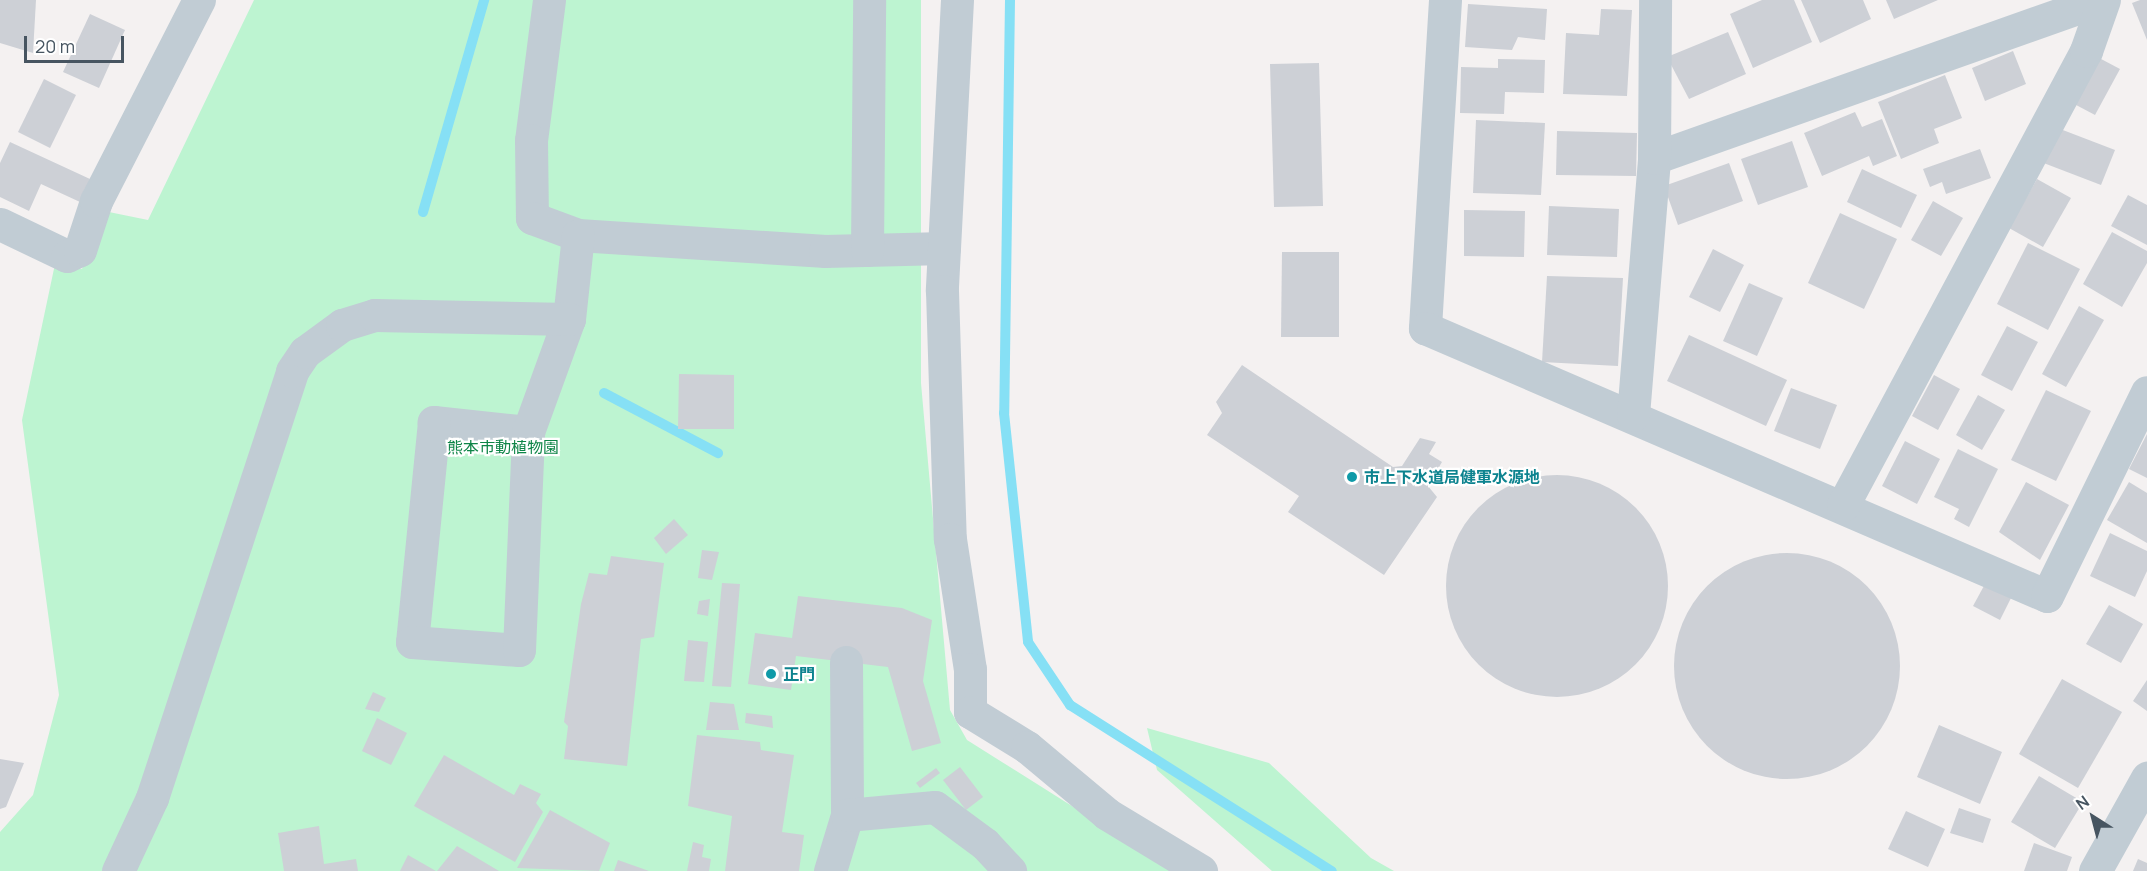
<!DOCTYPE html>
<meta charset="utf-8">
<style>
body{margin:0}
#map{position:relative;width:2147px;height:871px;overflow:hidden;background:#f4f1f1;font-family:Manrope,"Noto Sans JP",sans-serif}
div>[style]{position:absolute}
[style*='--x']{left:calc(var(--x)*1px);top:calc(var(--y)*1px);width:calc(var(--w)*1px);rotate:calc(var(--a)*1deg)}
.green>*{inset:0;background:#bdf4d1}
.stream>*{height:10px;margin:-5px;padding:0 5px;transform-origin:5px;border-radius:5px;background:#86e0f5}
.building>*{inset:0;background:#cdd0d6}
.round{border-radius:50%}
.minor>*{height:33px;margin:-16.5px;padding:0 16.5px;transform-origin:16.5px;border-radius:16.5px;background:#c1ccd4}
.dots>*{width:16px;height:16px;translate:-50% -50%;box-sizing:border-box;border:3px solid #fff;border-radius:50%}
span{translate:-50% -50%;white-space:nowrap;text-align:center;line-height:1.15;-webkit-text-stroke:4.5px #fff;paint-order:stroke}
.park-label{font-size:16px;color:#0e8547}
.culture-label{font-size:16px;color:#0d838f;font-weight:700}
.left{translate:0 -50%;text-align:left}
.north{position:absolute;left:2063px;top:787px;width:60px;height:60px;-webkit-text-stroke:4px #fff;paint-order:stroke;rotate:324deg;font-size:16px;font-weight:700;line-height:24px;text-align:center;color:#475561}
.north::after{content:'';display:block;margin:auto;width:21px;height:27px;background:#475561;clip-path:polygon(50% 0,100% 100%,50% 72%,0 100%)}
.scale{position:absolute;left:24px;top:36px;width:100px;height:27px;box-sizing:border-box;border:3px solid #475561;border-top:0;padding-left:8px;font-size:18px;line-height:21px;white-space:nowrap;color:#475561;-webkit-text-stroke:4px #fff;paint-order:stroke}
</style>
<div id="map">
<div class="green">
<i style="clip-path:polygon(254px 0,921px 0,921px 383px,950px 710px,967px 740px,1175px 871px,0 871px,0 832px,33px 795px,59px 695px,22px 420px,55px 264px,82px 269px,104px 211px,148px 220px)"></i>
<i style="clip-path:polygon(1147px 728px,1269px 763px,1371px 858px,1394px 871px,1272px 871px,1157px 770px)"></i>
</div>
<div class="stream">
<i style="--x:1010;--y:0;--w:413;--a:90.8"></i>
<i style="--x:1004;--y:413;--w:230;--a:84"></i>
<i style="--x:1028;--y:642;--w:76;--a:56.3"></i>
<i style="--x:1070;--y:705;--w:310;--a:32.4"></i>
<i style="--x:423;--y:212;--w:221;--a:-73.9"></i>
<i style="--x:604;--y:393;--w:129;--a:27.8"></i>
</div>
<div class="building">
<i style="clip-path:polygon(0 0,36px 0,33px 53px,0 43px)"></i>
<i style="clip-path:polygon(1762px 0,1794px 0,1812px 42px,1753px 68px,1730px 14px)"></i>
<i style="clip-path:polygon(1801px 0,1863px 0,1871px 19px,1820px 43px)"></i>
<i style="clip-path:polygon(1886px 0,1938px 0,1894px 19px)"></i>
<i style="clip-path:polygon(2140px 0,2147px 0,2147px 40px,2132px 3px)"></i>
<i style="clip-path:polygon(1468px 4px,1547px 9px,1545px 40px,1518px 37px,1512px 50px,1465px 47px)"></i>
<i style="clip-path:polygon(1601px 9px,1632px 10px,1627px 96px,1563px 94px,1566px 33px,1599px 35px)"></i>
<i style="clip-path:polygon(90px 14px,125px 30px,99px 88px,63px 72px)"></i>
<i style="clip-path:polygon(1728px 32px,1746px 74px,1689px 99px,1667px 57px)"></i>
<i style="clip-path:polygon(2013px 51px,2026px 84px,1985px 101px,1972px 68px)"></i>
<i style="clip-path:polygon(2086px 51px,2120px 69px,2095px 115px,2061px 97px)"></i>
<i style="clip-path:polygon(1498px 59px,1545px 60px,1544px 93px,1505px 92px,1504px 114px,1460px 113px,1461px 67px,1498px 68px)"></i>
<i style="clip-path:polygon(1319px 63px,1323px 206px,1274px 207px,1270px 64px)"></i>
<i style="clip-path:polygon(1945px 75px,1962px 118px,1934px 129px,1939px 143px,1901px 159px,1878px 102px)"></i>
<i style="clip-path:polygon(44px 79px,76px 95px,50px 148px,18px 132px)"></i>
<i style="clip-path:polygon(1855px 112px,1862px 127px,1882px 119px,1897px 156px,1873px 166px,1869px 156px,1822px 176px,1804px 133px)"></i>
<i style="clip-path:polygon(1476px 120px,1545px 123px,1541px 195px,1473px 193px)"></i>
<i style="clip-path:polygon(2055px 127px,2115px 150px,2101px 185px,2041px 162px)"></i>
<i style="clip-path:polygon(1557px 131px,1637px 133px,1636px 176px,1556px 175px)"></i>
<i style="clip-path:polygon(1792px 141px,1808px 187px,1758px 205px,1741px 159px)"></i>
<i style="clip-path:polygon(10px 142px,90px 179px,80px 202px,41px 184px,29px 211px,0 197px,0 163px)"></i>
<i style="clip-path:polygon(1980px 149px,1991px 178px,1946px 194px,1942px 182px,1930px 187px,1923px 169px)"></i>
<i style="clip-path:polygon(1729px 163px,1743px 201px,1678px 225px,1664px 186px)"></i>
<i style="clip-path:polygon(1862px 169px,1917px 195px,1901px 228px,1847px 202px)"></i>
<i style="clip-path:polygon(2037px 179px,2071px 198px,2043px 247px,2009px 228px)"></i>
<i style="clip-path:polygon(2128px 195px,2147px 205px,2147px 245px,2111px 226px)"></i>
<i style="clip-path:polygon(1933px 201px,1963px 218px,1941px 256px,1911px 240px)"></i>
<i style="clip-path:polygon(1549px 206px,1619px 209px,1617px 257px,1547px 255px)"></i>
<i style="clip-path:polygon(1464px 210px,1525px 211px,1524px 257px,1464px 256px)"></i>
<i style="clip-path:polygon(1840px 213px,1897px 239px,1864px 309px,1808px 283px)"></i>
<i style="clip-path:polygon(2112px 232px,2147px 251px,2147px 263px,2122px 307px,2083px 284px)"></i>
<i style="clip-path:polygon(2028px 243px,2080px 269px,2048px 330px,1997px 304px)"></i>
<i style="clip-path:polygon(1713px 249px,1744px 265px,1720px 312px,1689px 297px)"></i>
<i style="clip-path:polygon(1282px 252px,1339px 252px,1339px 337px,1281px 337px)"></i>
<i style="clip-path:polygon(1547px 276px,1623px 278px,1618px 366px,1542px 362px)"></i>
<i style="clip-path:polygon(1749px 283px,1783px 298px,1757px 356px,1723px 341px)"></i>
<i style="clip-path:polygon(2079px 306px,2104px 320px,2066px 387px,2042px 374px)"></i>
<i style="clip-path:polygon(2007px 326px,2038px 342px,2012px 391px,1981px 375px)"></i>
<i style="clip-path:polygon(1689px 335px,1787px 380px,1766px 426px,1667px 381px)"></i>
<i style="clip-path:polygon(1242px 365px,1393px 467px,1402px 466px,1420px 438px,1436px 442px,1429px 454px,1442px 462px,1428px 486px,1437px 497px,1384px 575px,1288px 512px,1299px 496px,1207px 435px,1222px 413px,1216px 402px)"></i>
<i style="clip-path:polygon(679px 374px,734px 375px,734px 429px,678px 429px)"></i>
<i style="clip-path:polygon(1934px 375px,1960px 389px,1938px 430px,1912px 416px)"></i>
<i style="clip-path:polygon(1791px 388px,1837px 405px,1820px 449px,1774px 431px)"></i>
<i style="clip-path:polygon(2046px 390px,2091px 411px,2056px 481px,2011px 460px)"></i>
<i style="clip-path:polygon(1978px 395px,2005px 410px,1982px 450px,1956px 435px)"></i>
<i style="clip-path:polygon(2147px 434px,2147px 478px,2129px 469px)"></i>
<i style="clip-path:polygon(1905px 441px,1940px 459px,1917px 504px,1882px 486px)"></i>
<i style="clip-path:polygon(1958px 449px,1998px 469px,1969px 527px,1954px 519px,1959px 509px,1934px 497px)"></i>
<i class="round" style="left:1446px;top:475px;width:222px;height:222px"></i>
<i style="clip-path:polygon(2026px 482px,2069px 505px,2040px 560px,1999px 532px)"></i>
<i style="clip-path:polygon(2129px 482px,2147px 493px,2147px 543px,2107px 520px)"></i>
<i style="clip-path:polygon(674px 519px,688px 535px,666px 554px,654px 538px)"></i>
<i style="clip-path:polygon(2110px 533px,2147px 551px,2147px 571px,2135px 597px,2090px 576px)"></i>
<i style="clip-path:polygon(702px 550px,719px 552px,712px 580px,698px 578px)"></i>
<i class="round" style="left:1674px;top:553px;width:226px;height:226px"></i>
<i style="clip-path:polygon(611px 556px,664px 563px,654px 637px,641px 639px,627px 766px,564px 759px,568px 726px,564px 722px,581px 604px,589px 573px,607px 575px)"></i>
<i style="clip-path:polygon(722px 583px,740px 584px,731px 687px,712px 686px)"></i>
<i style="clip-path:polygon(1985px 584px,2011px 598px,2000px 620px,1973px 606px)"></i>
<i style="clip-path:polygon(798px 596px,902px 608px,932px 620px,923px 681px,941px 743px,912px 751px,888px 667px,796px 656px,791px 690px,748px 684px,755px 633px,792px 638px)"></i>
<i style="clip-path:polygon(710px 599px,708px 616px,697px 614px,699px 601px)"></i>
<i style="clip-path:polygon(2109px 605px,2143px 624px,2121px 663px,2086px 644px)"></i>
<i style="clip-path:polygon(688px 640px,708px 642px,704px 682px,684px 681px)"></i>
<i style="clip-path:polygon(2062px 679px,2122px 712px,2078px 788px,2019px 754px)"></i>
<i style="clip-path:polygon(2147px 680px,2147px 711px,2133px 701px)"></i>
<i style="clip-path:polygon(373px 692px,386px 698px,379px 712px,365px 709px)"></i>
<i style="clip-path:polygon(710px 702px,734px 704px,739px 730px,706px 730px)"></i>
<i style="clip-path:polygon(746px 713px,772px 716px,773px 728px,745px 723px)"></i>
<i style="clip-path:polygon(377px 718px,407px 733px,391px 765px,362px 751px)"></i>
<i style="clip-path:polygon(1939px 725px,2002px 752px,1980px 804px,1917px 777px)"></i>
<i style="clip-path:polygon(697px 735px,760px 742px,761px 750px,794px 755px,782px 832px,804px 835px,799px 871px,725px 871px,732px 816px,688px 806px)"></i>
<i style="clip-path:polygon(444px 755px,514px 795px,520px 784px,541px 794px,536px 803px,543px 812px,515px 862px,414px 806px)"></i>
<i style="clip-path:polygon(0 759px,24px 763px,6px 807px,0 809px)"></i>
<i style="clip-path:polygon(960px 767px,983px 797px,966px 810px,943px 780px)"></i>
<i style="clip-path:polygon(936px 768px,940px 773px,920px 788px,916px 783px)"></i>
<i style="clip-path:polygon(2039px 776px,2083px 802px,2055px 848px,2011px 822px)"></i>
<i style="clip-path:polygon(1959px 808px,1991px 819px,1983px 843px,1950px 833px)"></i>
<i style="clip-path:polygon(550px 810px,610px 843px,599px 871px,517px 868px)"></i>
<i style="clip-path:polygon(1906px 811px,1945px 829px,1928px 867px,1888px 849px)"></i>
<i style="clip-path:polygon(319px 826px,324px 864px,356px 859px,358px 871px,284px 871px,278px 833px)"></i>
<i style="clip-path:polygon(693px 842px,704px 845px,702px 857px,711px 859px,709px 871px,687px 871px)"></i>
<i style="clip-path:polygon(2034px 843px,2072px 857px,2067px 871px,2024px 871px)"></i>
<i style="clip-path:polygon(457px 846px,499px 871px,437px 871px)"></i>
<i style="clip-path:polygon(408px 855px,436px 871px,400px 871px)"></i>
<i style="clip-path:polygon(2138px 859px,2147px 863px,2147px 871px,2133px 871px)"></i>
<i style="clip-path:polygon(618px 860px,649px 871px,614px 871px)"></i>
</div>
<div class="minor">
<i style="--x:549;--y:0;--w:141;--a:97.3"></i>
<i style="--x:531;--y:140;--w:78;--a:89.3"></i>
<i style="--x:532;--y:218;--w:49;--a:20.3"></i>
<i style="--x:578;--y:235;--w:248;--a:3.7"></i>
<i style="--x:825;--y:251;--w:119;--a:-1.4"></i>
<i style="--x:957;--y:0;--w:291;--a:93"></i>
<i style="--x:942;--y:291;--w:248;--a:88.2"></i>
<i style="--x:950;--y:539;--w:132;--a:81.3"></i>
<i style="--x:970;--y:669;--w:43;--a:90"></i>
<i style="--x:970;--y:712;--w:67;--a:31.6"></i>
<i style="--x:1027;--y:747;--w:104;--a:39.9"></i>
<i style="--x:1107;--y:814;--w:110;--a:31.2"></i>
<i style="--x:1445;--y:0;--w:329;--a:93.5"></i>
<i style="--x:1425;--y:328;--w:677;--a:23.31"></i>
<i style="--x:2047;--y:596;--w:227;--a:-63.9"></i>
<i style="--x:1654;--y:158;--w:474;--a:-19.5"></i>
<i style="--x:0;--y:224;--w:74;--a:25.5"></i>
<i style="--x:67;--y:256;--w:14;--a:-25"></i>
<i style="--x:80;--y:250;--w:52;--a:-71.9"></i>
<i style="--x:96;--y:201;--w:226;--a:-62.9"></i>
<i style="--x:867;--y:250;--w:250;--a:-89.5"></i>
<i style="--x:1633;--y:415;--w:258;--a:-85.3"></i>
<i style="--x:1654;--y:158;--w:158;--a:-89.6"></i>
<i style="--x:528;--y:432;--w:95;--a:-173.9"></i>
<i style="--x:434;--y:422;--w:221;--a:95.7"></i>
<i style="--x:412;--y:642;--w:107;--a:4.3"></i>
<i style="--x:519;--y:650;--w:218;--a:-87.6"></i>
<i style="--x:528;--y:432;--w:120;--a:-70.1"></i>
<i style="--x:569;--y:319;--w:84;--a:-83.9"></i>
<i style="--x:1843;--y:505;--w:515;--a:-61.84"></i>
<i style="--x:2086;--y:51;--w:54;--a:-70.6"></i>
<i style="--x:846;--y:662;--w:153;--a:89.6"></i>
<i style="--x:118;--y:871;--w:81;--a:-65"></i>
<i style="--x:152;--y:798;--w:449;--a:-71.8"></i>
<i style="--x:292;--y:371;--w:23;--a:-56"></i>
<i style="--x:305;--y:352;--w:46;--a:-36.1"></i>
<i style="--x:342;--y:325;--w:34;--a:-17"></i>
<i style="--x:374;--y:315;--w:195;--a:1.2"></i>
<i style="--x:830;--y:871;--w:59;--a:-73.1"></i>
<i style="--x:847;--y:815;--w:88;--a:-5.2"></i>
<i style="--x:935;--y:807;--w:62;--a:36.5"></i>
<i style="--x:985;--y:844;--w:37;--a:47"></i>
<i style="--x:2095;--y:871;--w:107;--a:-60.8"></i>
</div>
<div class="dots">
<i style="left:1352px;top:477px;background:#0f9aa8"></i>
<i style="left:771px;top:674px;background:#0f9aa8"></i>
</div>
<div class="park-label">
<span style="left:503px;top:447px">熊本市動植物園</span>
</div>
<div class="culture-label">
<span class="left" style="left:1364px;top:477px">市上下水道局健軍水源地</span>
<span class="left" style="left:783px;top:674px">正門</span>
</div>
<div class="north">N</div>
<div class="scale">20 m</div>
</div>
